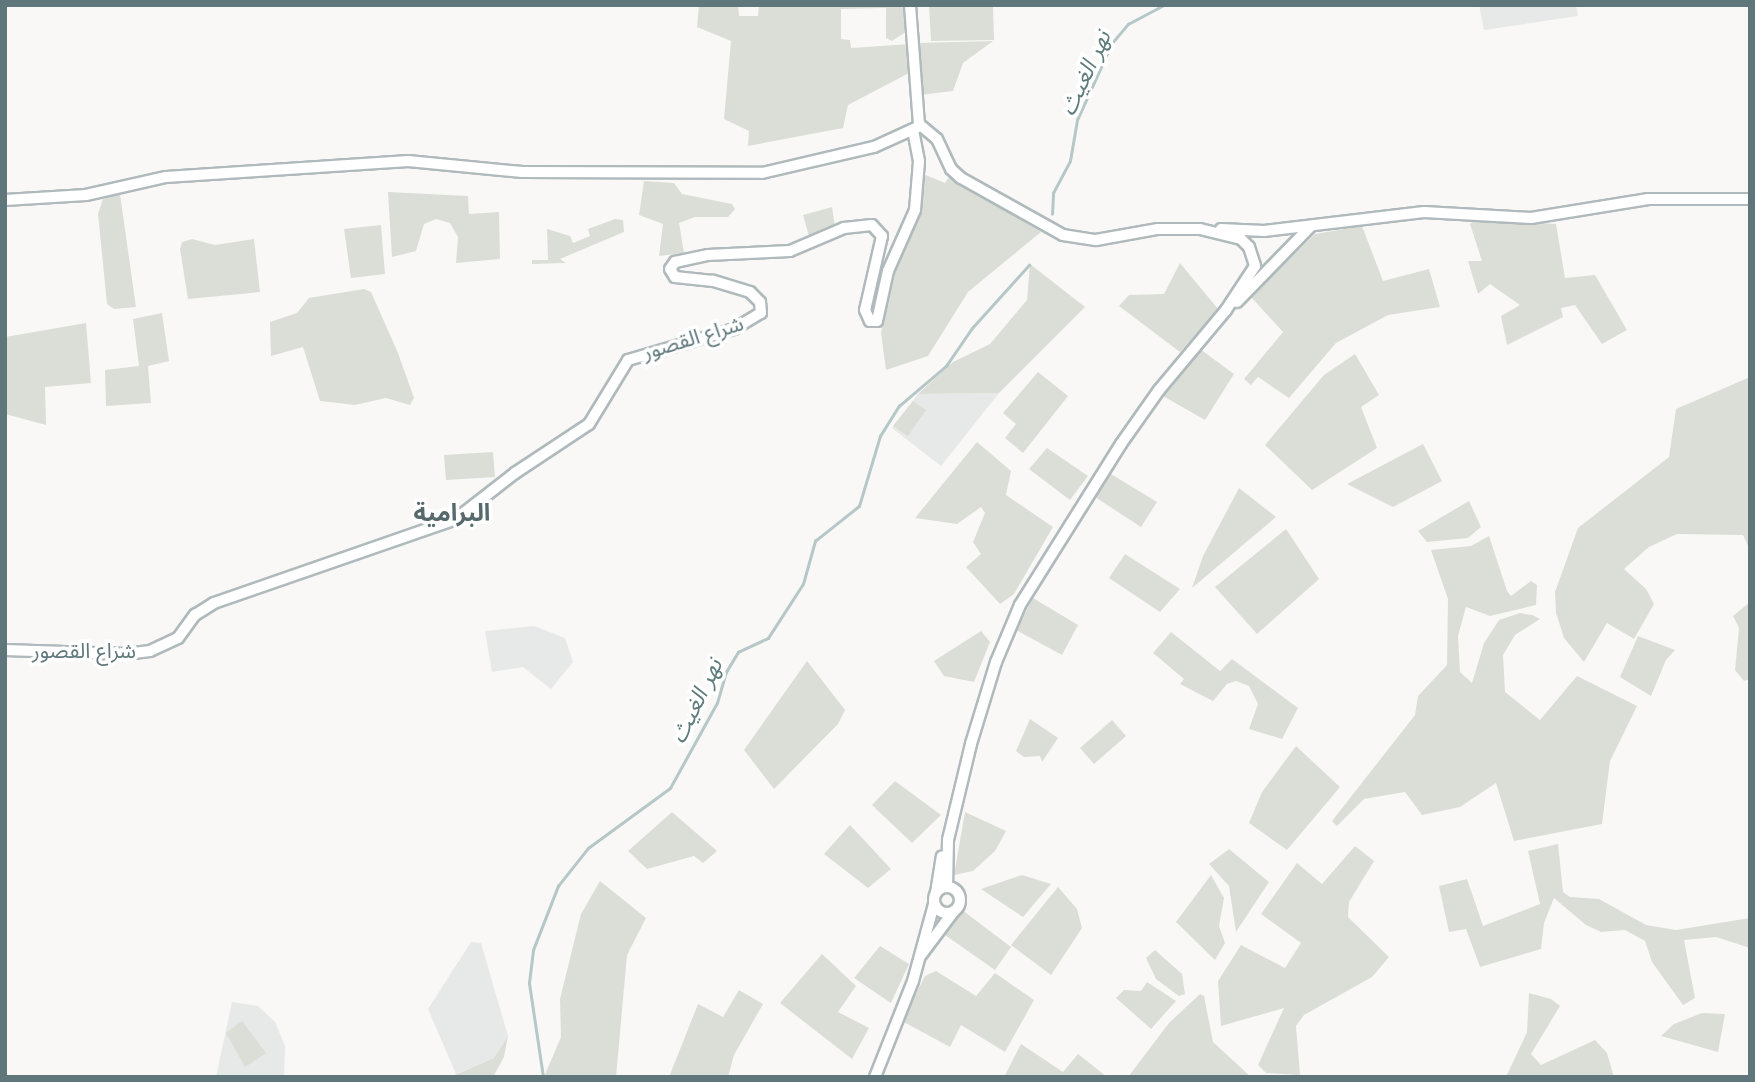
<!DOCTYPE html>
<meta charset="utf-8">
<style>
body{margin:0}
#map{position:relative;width:1755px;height:1082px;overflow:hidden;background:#f9f8f7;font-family:Helvetica,"Noto Sans Arabic",sans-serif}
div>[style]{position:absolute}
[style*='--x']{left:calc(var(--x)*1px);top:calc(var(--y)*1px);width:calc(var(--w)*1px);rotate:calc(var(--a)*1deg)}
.built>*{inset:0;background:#e7e8e8}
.green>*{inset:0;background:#dbded6}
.stream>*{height:2.5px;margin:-1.25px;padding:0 1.25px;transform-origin:1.25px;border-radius:1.25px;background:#b5c7c7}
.roads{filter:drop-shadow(2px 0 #b0babc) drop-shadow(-2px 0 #b0babc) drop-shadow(0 2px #b0babc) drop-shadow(0 -2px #b0babc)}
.secondary>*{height:10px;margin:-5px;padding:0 5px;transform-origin:5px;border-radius:5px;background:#fff}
.secondary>.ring{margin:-5px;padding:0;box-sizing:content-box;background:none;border:10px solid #fff;border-radius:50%}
span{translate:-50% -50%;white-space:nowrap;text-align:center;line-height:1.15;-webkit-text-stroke:7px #fff;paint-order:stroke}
.street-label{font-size:21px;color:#5f777b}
.water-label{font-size:23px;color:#5f7b7b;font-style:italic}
.quarter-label{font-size:24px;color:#56696c;font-weight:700}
.frame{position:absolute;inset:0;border:7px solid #5f777b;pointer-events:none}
</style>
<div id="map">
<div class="built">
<i style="clip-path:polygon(1479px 5px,1576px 5px,1578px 16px,1484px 30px)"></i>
<i style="clip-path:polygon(999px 393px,941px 466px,892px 428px,918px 394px)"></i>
<i style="clip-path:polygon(534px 626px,565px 638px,573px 662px,551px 689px,523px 667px,492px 672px,485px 631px)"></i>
<i style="clip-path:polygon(471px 942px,481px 943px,508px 1036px,494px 1058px,456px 1074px,428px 1009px)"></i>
<i style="clip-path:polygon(232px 1002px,258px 1006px,275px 1022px,285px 1046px,284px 1077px,216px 1077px)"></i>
</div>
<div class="green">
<i style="clip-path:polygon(699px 5px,738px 5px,739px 16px,758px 16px,759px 5px,907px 5px,909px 30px,892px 41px,886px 38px,886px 8px,841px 9px,841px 39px,850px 40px,851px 48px,910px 44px,911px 72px,848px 105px,843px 128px,748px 146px,749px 131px,724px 119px,731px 41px,697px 27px)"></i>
<i style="clip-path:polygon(929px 5px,993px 5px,994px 40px,931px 41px)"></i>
<i style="clip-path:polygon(993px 41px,963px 63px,953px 91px,920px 95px,917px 43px)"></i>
<i style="clip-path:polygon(923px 174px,945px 183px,949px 177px,1041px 232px,968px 292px,928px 356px,886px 370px,881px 333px,892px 276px,920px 212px)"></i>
<i style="clip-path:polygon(644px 181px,674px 183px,682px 194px,732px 204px,735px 209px,728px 217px,695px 217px,679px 223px,684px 253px,659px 256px,663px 224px,639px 215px)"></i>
<i style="clip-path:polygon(388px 192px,468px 196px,469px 214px,499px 212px,500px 259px,456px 263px,458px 237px,450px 223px,436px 219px,424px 224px,416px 251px,392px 257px)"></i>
<i style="clip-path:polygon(120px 194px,136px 307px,114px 309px,107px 304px,98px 214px,103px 199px)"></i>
<i style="clip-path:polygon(832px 207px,835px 227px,809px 236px,803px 215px)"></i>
<i style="clip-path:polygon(615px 219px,623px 220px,624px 232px,560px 259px,566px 263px,532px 264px,532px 260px,548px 260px,547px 229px,570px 236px,573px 243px,590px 236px,588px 229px)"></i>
<i style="clip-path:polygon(1475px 219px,1556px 224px,1565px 278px,1595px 275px,1627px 330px,1602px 344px,1575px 305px,1561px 308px,1563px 317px,1507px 345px,1501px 316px,1520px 305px,1490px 284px,1478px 294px,1468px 261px,1482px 261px,1470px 224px)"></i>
<i style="clip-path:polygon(381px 225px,385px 274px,351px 278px,344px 229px)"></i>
<i style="clip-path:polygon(1362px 226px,1383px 281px,1429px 269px,1440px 307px,1388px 315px,1336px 343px,1289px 398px,1258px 377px,1251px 385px,1244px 379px,1283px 332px,1251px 297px,1315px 234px)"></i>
<i style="clip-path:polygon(192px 239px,215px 245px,254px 239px,260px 292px,188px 299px,180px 249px,182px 242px)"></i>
<i style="clip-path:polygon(1180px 263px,1218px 309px,1180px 352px,1119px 306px,1129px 295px,1164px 294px)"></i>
<i style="clip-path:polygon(1030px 264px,1085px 307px,999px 393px,918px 394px,953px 362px,990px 344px,1027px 300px)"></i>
<i style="clip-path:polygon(364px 289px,371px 292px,398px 353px,414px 398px,410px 405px,386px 398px,355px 405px,320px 401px,303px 347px,271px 356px,270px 322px,297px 313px,309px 298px)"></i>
<i style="clip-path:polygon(162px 313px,169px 361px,148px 366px,151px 403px,106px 406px,105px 370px,139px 366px,133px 319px)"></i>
<i style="clip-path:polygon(86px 323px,91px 383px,45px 387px,46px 425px,5px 414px,5px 337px)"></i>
<i style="clip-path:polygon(1200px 349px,1234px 374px,1205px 420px,1163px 396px)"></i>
<i style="clip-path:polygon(1355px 354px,1379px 395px,1361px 407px,1377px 448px,1312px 490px,1265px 445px,1324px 375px)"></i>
<i style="clip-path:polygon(1038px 372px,1068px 396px,1023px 453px,1005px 438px,1016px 424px,1003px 413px)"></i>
<i style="clip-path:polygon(1750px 377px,1750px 550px,1743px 535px,1677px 534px,1649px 547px,1624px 569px,1646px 589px,1654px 604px,1634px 639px,1607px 623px,1584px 662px,1564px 638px,1556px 613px,1555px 592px,1578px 528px,1669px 457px,1676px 409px)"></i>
<i style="clip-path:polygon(913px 401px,926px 410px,908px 436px,893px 426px)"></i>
<i style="clip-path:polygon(977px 442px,1011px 471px,1006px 495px,1053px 527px,1014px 594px,1000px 604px,966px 567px,981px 554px,973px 542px,985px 513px,981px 507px,957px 524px,915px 518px)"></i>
<i style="clip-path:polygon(1423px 444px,1442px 481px,1393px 507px,1347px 484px)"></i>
<i style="clip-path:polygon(1047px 448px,1088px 476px,1070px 500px,1029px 469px)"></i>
<i style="clip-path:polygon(493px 452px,495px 477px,446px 480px,444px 455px)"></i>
<i style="clip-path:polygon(1111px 474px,1157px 502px,1141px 527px,1095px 497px)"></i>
<i style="clip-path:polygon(1239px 488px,1276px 517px,1192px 588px,1203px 556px)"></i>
<i style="clip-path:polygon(1469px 501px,1481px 527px,1468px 538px,1427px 542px,1418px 531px)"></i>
<i style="clip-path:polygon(1286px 529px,1319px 579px,1257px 634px,1215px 587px)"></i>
<i style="clip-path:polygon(1489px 536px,1507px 591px,1511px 596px,1531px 581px,1537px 585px,1536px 605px,1490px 616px,1466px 607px,1458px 636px,1460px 672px,1472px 683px,1484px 643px,1499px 620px,1520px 613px,1532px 615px,1540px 619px,1515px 635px,1503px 655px,1505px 692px,1540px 720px,1577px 676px,1637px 706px,1610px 761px,1602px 824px,1514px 841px,1496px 783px,1460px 807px,1422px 815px,1405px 792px,1364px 799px,1337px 826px,1332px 821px,1415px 715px,1418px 696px,1447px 665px,1448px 599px,1431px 550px,1471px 546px)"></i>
<i style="clip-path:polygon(1125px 554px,1180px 589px,1160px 612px,1109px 578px)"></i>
<i style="clip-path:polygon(1033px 598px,1078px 625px,1062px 655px,1016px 630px)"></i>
<i style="clip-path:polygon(1750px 602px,1750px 679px,1744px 681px,1735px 670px,1739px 628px,1733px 616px)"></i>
<i style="clip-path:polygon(981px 631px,990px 642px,974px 682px,944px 676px,934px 661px)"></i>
<i style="clip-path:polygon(1171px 632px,1220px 671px,1232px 659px,1298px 708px,1282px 739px,1249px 729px,1258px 704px,1249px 686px,1236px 681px,1227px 684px,1213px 701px,1180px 684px,1184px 679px,1153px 653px)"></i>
<i style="clip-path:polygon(1638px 636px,1675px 650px,1666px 660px,1651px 696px,1620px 677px)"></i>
<i style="clip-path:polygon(807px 661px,845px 710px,838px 724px,774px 789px,744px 750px)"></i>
<i style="clip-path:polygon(1030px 719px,1058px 738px,1042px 762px,1040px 756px,1024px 757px,1016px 751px)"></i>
<i style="clip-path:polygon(1112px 720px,1126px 736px,1094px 764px,1080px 748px)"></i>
<i style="clip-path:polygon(1296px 746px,1340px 787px,1287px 850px,1249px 823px,1262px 792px)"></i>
<i style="clip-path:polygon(895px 781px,941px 815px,912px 843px,872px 805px)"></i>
<i style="clip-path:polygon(672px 812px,717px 851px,703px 863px,694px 856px,647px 869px,628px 851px)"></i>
<i style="clip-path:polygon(965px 812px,1006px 831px,995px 851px,973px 871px,954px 875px)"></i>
<i style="clip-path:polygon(850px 825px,891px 869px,868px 888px,824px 854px)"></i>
<i style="clip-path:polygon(1558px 844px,1563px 892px,1570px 897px,1599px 899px,1646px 925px,1676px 930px,1750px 918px,1750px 948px,1716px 937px,1684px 940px,1695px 998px,1683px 1005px,1652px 962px,1645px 941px,1625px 930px,1601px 932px,1586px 925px,1554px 898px,1544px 923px,1541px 949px,1480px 967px,1466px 929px,1449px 932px,1439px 886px,1467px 879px,1483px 926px,1540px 904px,1528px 851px)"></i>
<i style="clip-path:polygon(1355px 846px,1374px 861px,1349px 902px,1348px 917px,1389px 957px,1372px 977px,1304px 1015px,1296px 1026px,1300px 1075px,1266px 1073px,1258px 1065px,1284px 1008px,1221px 1026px,1218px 981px,1241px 945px,1285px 968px,1301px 943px,1261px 914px,1297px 863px,1322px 884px)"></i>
<i style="clip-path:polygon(1229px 849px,1269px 882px,1236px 932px,1229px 886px,1209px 864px)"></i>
<i style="clip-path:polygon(1022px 875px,1051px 884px,1023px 917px,981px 889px)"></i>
<i style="clip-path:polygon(1211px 875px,1224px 898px,1219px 926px,1225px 943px,1215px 960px,1176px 922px)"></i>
<i style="clip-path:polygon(600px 881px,646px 918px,627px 955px,616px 1077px,544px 1077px,561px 1037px,560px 999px,581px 914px)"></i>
<i style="clip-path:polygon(1058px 887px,1077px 909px,1082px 928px,1051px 975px,1011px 945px)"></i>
<i style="clip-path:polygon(962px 910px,1011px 947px,995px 970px,945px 935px)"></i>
<i style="clip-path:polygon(880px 946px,909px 964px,891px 1003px,854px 978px)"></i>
<i style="clip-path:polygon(1155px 950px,1182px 974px,1185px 994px,1179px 996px,1156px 979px,1146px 958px)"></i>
<i style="clip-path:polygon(822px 954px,856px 986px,838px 1012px,869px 1028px,852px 1059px,780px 1003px)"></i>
<i style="clip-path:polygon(936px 971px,976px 996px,995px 973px,1034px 1000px,1005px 1052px,961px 1025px,950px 1047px,902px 1021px,925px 976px)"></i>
<i style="clip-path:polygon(1147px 982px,1176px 1001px,1151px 1029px,1116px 998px,1124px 990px,1141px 991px)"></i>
<i style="clip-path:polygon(739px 990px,763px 1004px,734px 1055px,728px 1077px,669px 1077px,698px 1004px,723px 1017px)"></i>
<i style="clip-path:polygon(1529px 993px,1551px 999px,1560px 1006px,1531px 1054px,1541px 1065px,1595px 1040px,1607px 1053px,1614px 1077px,1506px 1077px,1527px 1032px)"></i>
<i style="clip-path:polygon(1200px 994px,1204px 996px,1213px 1042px,1251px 1077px,1128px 1077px,1169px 1023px)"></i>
<i style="clip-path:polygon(1702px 1013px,1725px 1014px,1718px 1052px,1661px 1036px,1674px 1024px)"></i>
<i style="clip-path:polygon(242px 1021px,266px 1053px,245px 1067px,226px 1033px)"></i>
<i style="clip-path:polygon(508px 1036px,504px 1057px,493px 1077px,450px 1077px,494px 1058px)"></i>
<i style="clip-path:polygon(1021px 1044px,1063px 1072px,1078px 1054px,1107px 1077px,1004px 1077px)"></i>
</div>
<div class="stream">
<i style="--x:1052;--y:214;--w:21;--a:-87"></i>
<i style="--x:1053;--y:193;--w:36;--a:-62"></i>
<i style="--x:1070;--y:161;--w:42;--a:-80.3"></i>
<i style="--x:1077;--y:120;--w:85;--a:-65.6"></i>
<i style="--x:1112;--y:43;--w:25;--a:-50"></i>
<i style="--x:1128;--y:24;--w:40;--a:-28"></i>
<i style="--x:543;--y:1077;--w:95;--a:-98.5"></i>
<i style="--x:529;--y:983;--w:33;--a:-83"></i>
<i style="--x:533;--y:950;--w:69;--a:-68.7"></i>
<i style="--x:558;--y:886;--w:48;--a:-51.7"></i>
<i style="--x:588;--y:848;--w:102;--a:-36.2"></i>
<i style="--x:670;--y:788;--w:97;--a:-61.1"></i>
<i style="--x:717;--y:703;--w:32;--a:-74"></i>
<i style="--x:726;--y:672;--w:23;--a:-59"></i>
<i style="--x:738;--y:652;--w:33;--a:-25"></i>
<i style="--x:768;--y:638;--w:64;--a:-57.1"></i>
<i style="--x:803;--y:584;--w:45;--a:-74.4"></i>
<i style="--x:815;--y:541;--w:56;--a:-38.5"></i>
<i style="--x:859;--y:506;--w:73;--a:-73.3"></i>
<i style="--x:880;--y:436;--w:36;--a:-58"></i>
<i style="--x:899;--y:406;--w:62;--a:-40.4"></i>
<i style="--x:946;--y:366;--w:46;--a:-55.6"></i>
<i style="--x:972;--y:328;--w:85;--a:-47.9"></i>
</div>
<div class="roads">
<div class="secondary">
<i style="--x:910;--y:5;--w:119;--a:85.7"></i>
<i style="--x:919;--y:124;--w:23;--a:40"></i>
<i style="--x:937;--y:139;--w:33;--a:65"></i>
<i style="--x:951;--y:169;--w:13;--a:42"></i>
<i style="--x:961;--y:178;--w:117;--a:29.2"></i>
<i style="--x:1063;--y:235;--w:33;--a:9"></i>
<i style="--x:1096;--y:240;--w:63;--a:-10.1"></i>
<i style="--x:1158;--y:229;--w:42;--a:0"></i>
<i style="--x:1200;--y:229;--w:42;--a:13.7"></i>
<i style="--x:1241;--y:239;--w:11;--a:45"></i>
<i style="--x:1249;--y:247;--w:20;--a:72"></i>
<i style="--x:1255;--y:266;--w:53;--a:123.4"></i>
<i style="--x:1226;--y:310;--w:104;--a:129.9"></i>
<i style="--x:1159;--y:390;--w:66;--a:125.1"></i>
<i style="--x:1121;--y:444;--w:190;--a:122.1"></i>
<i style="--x:1020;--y:605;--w:62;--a:112.8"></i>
<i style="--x:996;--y:662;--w:86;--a:107"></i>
<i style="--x:971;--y:744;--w:99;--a:103.5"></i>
<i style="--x:948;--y:840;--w:47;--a:91.2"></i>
<i style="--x:5;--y:200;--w:81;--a:-3.5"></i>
<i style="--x:86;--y:195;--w:82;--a:-12.7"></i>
<i style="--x:166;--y:177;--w:243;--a:-3.8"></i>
<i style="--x:408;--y:161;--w:115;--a:5.5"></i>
<i style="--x:522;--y:172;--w:240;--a:0.2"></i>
<i style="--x:762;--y:173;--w:115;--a:-13.1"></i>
<i style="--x:874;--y:147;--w:48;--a:-24.4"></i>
<i style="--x:1221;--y:229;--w:43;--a:2.7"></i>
<i style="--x:1264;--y:231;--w:161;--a:-6.8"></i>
<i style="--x:1424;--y:212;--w:107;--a:3.2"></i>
<i style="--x:1531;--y:218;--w:119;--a:-9.2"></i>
<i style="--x:1648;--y:199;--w:102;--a:0"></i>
<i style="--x:1237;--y:302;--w:106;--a:-45.8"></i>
<i style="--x:5;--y:650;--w:121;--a:1.9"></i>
<i style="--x:126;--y:654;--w:24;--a:-7"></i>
<i style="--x:150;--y:651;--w:31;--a:-25"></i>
<i style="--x:178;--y:638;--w:29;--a:-54"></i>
<i style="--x:195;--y:615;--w:22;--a:-32"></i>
<i style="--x:214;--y:603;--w:256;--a:-19.1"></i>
<i style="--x:456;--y:519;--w:75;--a:-37.9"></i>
<i style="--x:515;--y:473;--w:89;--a:-33.5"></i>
<i style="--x:589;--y:424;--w:75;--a:-58.6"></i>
<i style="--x:628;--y:360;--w:110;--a:-16.3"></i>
<i style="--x:734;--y:329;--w:31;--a:-31"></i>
<i style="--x:761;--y:313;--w:11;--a:-95"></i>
<i style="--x:760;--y:302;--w:14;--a:-135"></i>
<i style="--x:750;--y:292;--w:39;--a:-163"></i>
<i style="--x:713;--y:281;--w:38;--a:-174"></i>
<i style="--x:675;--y:277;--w:9;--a:-122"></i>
<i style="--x:670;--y:269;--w:9;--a:-54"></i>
<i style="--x:675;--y:262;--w:34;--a:-12"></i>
<i style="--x:708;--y:255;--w:82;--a:-2.8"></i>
<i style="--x:790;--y:251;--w:59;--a:-23.1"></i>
<i style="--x:844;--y:228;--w:28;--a:-6"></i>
<i style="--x:872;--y:225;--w:15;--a:48"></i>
<i style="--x:882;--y:236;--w:76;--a:102.9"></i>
<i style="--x:865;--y:310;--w:12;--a:66"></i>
<i style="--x:870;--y:321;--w:7;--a:0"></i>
<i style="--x:877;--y:321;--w:51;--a:-77.6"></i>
<i style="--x:888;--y:271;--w:67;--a:-66.1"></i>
<i style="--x:915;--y:210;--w:49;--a:-85.3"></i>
<i style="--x:919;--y:161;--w:32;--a:-101"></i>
<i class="ring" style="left:934px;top:887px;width:16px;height:16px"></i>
<i style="--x:936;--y:893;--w:37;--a:-81"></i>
<i style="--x:921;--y:955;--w:55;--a:-53.1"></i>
<i style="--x:875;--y:1077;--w:103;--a:-68.4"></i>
<i style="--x:913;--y:981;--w:80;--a:-74.7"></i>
</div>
</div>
<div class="street-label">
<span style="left:693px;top:338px;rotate:-17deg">شراع القصور</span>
<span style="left:84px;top:651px">شراع القصور</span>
</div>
<div class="water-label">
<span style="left:1085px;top:73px;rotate:-65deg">نهر الغيث</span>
<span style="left:696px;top:701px;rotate:-64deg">نهر الغيث</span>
</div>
<div class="quarter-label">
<span style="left:452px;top:513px">البرامية</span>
</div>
<div class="frame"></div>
</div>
